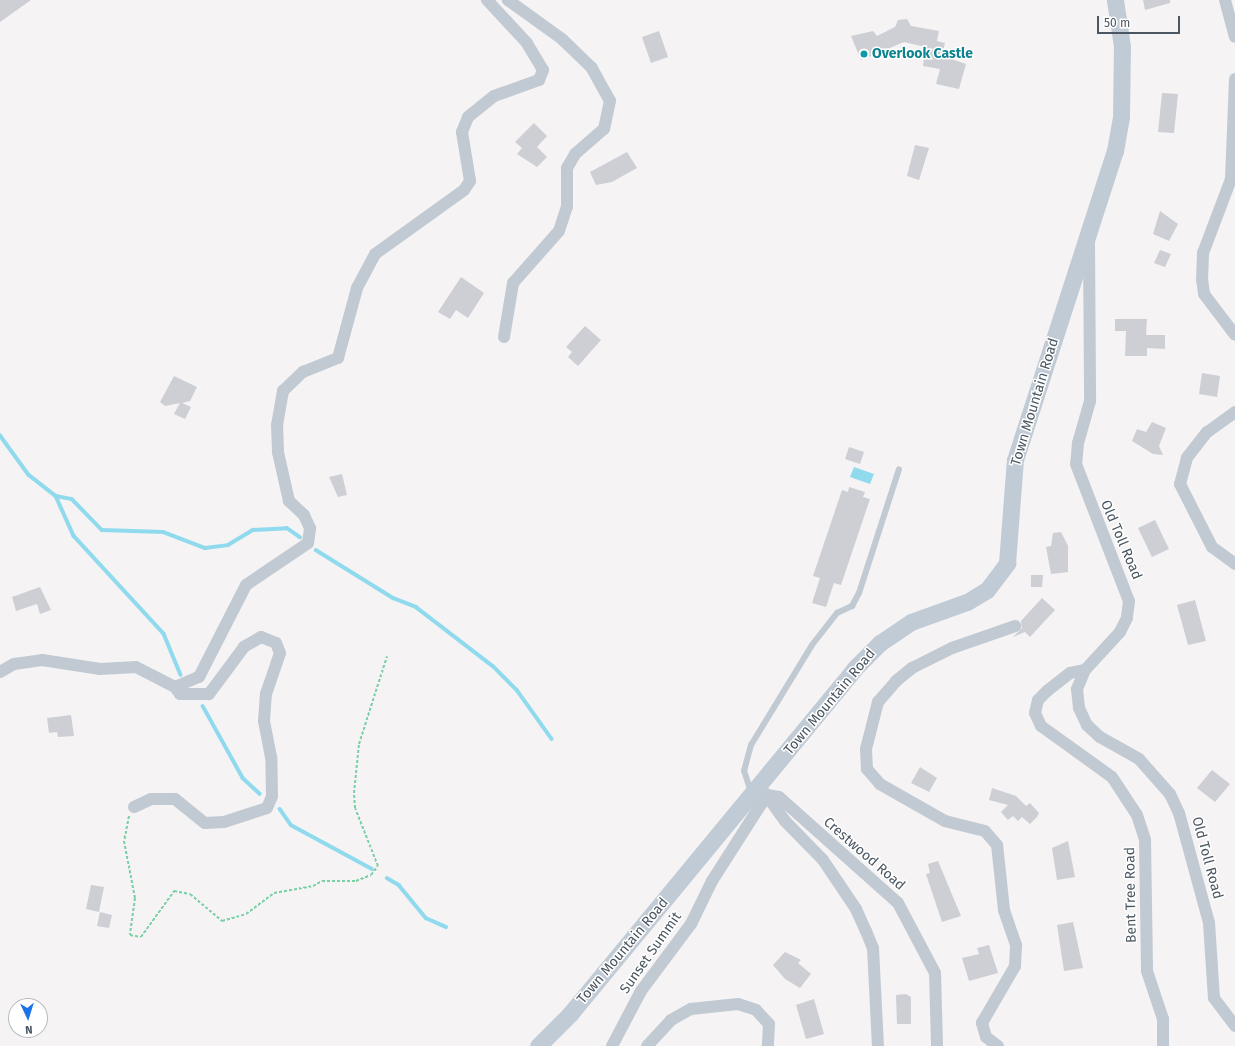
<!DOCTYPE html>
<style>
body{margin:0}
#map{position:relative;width:1235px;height:1046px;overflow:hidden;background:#f5f3f3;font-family:"Fira Sans",sans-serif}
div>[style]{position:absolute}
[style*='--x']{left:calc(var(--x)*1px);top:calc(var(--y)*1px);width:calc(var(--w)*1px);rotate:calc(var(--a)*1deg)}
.water>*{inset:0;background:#90daee}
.stream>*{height:3.5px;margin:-1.75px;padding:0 1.75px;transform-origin:1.75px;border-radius:1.75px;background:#90daee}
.building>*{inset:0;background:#cdcfd5}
.path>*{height:2px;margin-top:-1px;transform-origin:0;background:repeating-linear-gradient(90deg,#7ad0a6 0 3px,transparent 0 5px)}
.service>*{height:6px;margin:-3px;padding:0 3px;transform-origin:3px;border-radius:3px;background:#c1cad2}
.minor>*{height:12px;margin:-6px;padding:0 6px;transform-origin:6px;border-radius:6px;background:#c1cad2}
.secondary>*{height:17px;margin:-8.5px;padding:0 8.5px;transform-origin:8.5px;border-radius:8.5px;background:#c1cbd6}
.dots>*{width:11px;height:11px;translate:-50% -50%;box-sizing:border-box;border:2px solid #fff;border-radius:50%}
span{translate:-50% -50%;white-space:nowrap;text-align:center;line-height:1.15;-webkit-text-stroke:3px #fff;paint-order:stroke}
.culture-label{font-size:14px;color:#0d838f;font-weight:700}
.left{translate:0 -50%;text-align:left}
.street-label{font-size:14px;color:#4a5661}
.north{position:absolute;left:8px;top:998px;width:40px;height:40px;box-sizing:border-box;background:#fff;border:1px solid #b7bbc0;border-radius:50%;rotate:176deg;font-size:11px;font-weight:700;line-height:16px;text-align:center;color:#4a5661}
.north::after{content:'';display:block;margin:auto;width:14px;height:18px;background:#1a73e8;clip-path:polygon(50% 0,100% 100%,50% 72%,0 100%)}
.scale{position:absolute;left:1097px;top:16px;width:83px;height:18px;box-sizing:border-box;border:2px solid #4a5661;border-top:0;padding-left:5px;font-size:12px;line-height:14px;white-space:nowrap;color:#4a5661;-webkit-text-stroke:3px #fff;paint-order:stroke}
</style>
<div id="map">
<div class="water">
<i style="clip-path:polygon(854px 467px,874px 474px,870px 484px,850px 477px)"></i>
</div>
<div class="stream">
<i style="--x:0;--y:435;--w:49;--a:54.1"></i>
<i style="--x:29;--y:475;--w:34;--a:38"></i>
<i style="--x:56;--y:496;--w:44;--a:65.8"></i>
<i style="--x:74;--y:536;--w:133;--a:47.4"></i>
<i style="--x:164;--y:634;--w:44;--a:67.5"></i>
<i style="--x:56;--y:496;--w:16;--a:11"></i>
<i style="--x:72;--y:499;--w:43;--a:45.9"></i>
<i style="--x:102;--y:530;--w:61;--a:1.9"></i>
<i style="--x:163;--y:532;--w:45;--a:20.9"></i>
<i style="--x:205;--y:548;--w:23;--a:-7"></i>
<i style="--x:228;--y:545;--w:29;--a:-31"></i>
<i style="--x:253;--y:530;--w:34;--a:-3"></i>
<i style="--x:287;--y:528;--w:16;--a:35"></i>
<i style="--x:316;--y:550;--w:91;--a:31.9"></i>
<i style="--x:393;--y:598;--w:25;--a:21"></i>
<i style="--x:416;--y:607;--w:97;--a:37.5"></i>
<i style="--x:493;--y:666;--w:34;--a:45"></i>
<i style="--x:517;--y:690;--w:60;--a:54.5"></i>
<i style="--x:203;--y:706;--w:82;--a:60.9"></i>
<i style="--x:243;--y:778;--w:23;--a:43"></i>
<i style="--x:280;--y:809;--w:19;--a:55"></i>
<i style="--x:291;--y:825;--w:92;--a:28.5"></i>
<i style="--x:387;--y:878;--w:14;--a:30"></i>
<i style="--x:399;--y:885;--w:43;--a:50.7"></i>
<i style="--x:426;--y:918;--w:22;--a:24"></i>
</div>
<div class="building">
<i style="clip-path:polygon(0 0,31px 0,0 22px)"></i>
<i style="clip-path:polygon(1143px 0,1170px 0,1170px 3px,1145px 10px)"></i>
<i style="clip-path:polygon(907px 19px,911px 26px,939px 31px,937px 41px,945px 43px,942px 56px,966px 64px,959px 89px,936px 84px,940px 69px,923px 66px,925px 47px,904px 42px,861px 60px,851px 36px,873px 31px,877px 36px,895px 27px,898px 20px)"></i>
<i style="clip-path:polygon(659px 31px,668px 57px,651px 63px,642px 37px)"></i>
<i style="clip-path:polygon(1162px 93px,1178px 94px,1174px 133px,1158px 132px)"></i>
<i style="clip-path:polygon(534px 123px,547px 136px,537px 147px,547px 157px,537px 167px,517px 154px,522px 148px,515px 142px)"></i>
<i style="clip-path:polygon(915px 145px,929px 148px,919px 180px,907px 176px)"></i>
<i style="clip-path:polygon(627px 152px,637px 168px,612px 182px,596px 185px,590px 172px)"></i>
<i style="clip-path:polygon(1160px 211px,1178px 224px,1169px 241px,1153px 234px)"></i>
<i style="clip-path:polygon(1160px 250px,1171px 254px,1165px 267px,1154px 263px)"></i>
<i style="clip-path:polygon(461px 277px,484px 293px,468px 318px,456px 310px,450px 319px,438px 312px)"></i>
<i style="clip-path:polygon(1115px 319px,1147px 319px,1146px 335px,1165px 335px,1165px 349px,1147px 348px,1147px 356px,1125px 356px,1126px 331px,1115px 331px)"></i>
<i style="clip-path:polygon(585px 326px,601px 340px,578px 366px,568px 357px,572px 352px,566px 347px)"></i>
<i style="clip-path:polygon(1202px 373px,1220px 376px,1217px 397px,1199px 394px)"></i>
<i style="clip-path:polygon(174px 376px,197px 387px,190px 401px,182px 403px,191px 407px,185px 419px,174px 414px,180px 403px,165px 406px,160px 402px)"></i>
<i style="clip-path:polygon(1152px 422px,1166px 428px,1159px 446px,1163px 455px,1153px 454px,1132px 441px,1137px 429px,1146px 432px)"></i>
<i style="clip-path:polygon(849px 447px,864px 452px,860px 464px,845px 459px)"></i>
<i style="clip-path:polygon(342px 474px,347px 495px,338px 497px,329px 477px)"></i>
<i style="clip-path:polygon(849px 487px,865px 492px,863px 497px,870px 499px,841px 585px,834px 583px,826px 607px,812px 603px,820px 578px,813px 576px,842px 490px,848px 492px)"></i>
<i style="clip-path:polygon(1155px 520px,1169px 549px,1152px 557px,1138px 528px)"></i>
<i style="clip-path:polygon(1061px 532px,1068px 546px,1068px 572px,1051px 574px,1046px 547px,1051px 546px,1053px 533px)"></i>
<i style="clip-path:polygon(1031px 575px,1043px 575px,1042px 587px,1031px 587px)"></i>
<i style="clip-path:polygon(40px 587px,51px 610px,40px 614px,37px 604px,16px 611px,12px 597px)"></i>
<i style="clip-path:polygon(1042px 598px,1055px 610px,1030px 637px,1025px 632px,1013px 637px,1022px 628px,1021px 621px)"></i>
<i style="clip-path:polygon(1195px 600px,1206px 641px,1188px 645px,1177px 605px)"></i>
<i style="clip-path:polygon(71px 715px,74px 736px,58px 737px,57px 732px,49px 733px,47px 718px)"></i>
<i style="clip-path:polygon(920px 767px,937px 778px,929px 792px,911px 783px)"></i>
<i style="clip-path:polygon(1212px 770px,1230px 784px,1215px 802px,1197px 788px)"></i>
<i style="clip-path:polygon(992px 788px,1016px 796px,1026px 806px,1030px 803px,1039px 813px,1037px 817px,1030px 824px,1022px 817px,1018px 821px,1013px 816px,1008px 820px,1001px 812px,1008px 805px,989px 800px)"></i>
<i style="clip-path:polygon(1068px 841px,1075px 877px,1057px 880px,1052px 848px)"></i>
<i style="clip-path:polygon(938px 861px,961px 916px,942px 922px,926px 874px,930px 873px,928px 864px)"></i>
<i style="clip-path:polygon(91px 885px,104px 887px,99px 912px,86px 909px)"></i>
<i style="clip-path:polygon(100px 912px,112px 915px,109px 928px,97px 926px)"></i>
<i style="clip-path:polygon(1073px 922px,1083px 968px,1064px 971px,1057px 925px)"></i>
<i style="clip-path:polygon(989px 945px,998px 973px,969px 981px,962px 958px,979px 954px,977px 948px)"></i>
<i style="clip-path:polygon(785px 952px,801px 960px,798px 963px,811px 974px,800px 988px,785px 979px,773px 965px)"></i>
<i style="clip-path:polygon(906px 994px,911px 997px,911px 1024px,897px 1024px,896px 995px)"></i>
<i style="clip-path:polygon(814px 999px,824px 1034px,806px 1039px,796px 1005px)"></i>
</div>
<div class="path">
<i style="--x:129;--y:816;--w:25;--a:101"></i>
<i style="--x:124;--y:841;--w:58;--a:79.1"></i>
<i style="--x:135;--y:898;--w:37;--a:98"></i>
<i style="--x:130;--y:935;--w:11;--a:10"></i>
<i style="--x:141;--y:937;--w:57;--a:-54.3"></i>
<i style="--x:174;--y:891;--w:16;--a:11"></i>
<i style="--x:190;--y:894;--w:42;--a:40.2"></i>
<i style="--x:222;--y:921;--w:25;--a:-16"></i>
<i style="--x:246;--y:914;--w:35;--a:-37"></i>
<i style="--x:274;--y:893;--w:40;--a:-10"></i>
<i style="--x:313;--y:886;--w:10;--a:-29"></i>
<i style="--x:322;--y:881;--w:34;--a:0"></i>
<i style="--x:356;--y:881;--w:16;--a:-22"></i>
<i style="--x:371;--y:875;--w:11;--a:-52"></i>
<i style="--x:378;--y:866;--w:62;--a:-111.6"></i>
<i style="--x:355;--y:808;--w:15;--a:-94"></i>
<i style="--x:354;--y:793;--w:49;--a:-84.2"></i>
<i style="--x:359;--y:744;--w:92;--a:-72.3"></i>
</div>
<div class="service">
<i style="--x:751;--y:792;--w:22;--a:-108"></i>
<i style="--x:744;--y:771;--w:27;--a:-75"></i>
<i style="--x:751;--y:745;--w:117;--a:-58.6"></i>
<i style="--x:812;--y:645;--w:41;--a:-52"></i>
<i style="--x:837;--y:613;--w:17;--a:-25"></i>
<i style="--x:852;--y:606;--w:15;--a:-62"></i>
<i style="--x:859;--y:593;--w:130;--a:-72.1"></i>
</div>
<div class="minor">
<i style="--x:1225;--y:0;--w:38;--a:75"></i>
<i style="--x:1235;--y:79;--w:100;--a:92.3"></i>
<i style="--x:1231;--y:179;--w:79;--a:110.7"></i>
<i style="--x:1203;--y:253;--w:26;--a:92"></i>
<i style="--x:1202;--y:279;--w:15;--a:82"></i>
<i style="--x:1204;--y:294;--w:51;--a:52.9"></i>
<i style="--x:1089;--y:243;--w:158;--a:89.6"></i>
<i style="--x:1090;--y:401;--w:44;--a:105.9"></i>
<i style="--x:1078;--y:443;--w:21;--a:95"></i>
<i style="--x:1076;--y:464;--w:147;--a:68.9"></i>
<i style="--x:1129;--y:601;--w:17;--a:97"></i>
<i style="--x:1127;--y:618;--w:16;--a:117"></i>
<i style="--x:1120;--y:632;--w:52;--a:132.6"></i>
<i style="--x:1085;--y:670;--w:21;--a:113"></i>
<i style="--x:1077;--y:689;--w:19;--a:84"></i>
<i style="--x:1079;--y:708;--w:19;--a:65"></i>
<i style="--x:1087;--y:725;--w:18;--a:43"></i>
<i style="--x:1100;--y:737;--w:45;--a:29.4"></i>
<i style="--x:1139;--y:759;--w:47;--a:48.5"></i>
<i style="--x:1170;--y:794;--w:21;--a:65"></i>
<i style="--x:1179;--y:813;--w:114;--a:74.7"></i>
<i style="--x:1209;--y:923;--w:75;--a:86.2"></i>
<i style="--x:1214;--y:998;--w:35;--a:53"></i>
<i style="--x:504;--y:337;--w:55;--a:-80.5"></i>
<i style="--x:513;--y:283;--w:69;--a:-48.5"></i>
<i style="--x:559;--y:231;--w:25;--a:-72"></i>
<i style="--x:567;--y:207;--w:39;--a:-90"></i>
<i style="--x:567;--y:168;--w:16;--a:-60"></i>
<i style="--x:575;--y:154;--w:38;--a:-41"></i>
<i style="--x:604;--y:129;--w:29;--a:-78"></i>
<i style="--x:610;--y:101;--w:38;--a:-119"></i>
<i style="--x:592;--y:68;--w:42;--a:-136"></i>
<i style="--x:562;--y:39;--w:67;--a:-144.2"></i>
<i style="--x:1235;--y:412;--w:34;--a:144"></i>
<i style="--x:1207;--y:432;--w:33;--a:128"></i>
<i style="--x:1187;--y:458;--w:27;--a:105"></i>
<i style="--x:1180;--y:484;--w:71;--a:63.1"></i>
<i style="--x:1212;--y:547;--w:29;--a:36"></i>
<i style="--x:1085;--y:670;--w:15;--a:169"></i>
<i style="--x:1070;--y:673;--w:28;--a:142"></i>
<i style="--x:1048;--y:690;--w:14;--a:135"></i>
<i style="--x:1038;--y:700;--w:13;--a:103"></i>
<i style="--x:1035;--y:713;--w:14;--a:65"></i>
<i style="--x:1041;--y:726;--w:87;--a:35.7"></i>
<i style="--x:1112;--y:777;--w:45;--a:56.7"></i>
<i style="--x:1137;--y:815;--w:26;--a:72"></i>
<i style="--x:1145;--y:840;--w:131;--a:89.1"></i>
<i style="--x:1147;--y:971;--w:51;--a:71.6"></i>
<i style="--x:1163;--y:1019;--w:27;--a:90"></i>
<i style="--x:0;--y:672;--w:16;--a:-30"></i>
<i style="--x:14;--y:664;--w:28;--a:-8"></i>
<i style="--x:42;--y:660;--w:59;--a:8.8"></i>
<i style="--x:100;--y:669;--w:36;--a:-3"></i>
<i style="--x:136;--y:667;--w:44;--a:27.1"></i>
<i style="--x:175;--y:687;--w:26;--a:-23"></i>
<i style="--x:199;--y:677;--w:103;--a:-62.9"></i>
<i style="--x:246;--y:585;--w:75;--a:-34.1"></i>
<i style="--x:308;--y:543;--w:15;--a:-82"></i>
<i style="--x:310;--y:528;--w:14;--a:-115"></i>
<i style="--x:304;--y:515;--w:21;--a:-137"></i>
<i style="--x:289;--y:501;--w:50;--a:-102.7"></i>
<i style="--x:278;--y:452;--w:27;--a:-92"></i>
<i style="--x:277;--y:425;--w:35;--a:-80"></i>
<i style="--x:283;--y:391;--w:28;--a:-44"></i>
<i style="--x:303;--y:372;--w:38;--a:-22"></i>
<i style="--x:338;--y:358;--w:73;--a:-74.8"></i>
<i style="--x:357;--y:288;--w:38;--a:-62"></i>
<i style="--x:375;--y:254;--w:110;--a:-35.7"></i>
<i style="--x:464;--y:190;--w:11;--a:-56"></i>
<i style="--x:470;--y:181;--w:50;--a:-99.3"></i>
<i style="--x:462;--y:132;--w:16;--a:-68"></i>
<i style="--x:468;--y:117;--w:33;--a:-39"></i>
<i style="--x:494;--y:96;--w:48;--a:-19.6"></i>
<i style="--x:539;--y:80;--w:11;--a:-68"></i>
<i style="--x:543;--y:70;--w:31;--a:-121"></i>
<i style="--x:527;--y:43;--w:59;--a:-132.9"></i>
<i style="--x:764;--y:792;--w:36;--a:54"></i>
<i style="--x:785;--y:821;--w:54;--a:45.7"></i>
<i style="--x:823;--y:860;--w:59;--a:56"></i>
<i style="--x:856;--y:909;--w:24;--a:66"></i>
<i style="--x:866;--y:931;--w:18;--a:68"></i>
<i style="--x:873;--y:948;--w:98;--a:87.1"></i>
<i style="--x:134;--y:807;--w:19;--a:-25"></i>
<i style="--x:151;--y:799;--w:24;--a:0"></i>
<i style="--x:175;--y:799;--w:38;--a:39"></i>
<i style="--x:205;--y:823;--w:19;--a:-3"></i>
<i style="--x:224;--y:822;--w:45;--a:-18"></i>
<i style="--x:267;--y:808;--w:13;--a:-67"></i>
<i style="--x:272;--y:796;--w:39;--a:-91"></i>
<i style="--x:271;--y:757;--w:37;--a:-101"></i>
<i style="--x:264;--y:721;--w:27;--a:-86"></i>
<i style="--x:266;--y:694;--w:43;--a:-71.1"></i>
<i style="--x:280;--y:653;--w:11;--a:-112"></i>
<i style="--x:276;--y:643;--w:16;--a:-158"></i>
<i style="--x:261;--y:637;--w:20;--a:150"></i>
<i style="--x:244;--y:647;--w:59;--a:126.7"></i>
<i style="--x:209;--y:694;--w:29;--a:180"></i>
<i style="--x:180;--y:694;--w:9;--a:-126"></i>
<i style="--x:612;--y:1046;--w:62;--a:-62.2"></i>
<i style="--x:641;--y:991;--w:84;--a:-53.3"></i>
<i style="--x:691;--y:924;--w:48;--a:-64"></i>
<i style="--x:712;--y:881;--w:102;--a:-57.4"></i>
<i style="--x:767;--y:795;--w:12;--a:9"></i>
<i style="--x:779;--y:797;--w:159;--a:41.7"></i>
<i style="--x:898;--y:903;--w:79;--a:62.1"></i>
<i style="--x:935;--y:973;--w:73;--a:88.4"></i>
<i style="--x:647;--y:1046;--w:35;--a:-47"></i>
<i style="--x:671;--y:1020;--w:23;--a:-29"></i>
<i style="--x:691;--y:1009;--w:47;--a:-6.1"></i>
<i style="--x:738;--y:1004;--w:19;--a:18"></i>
<i style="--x:756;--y:1010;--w:19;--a:47"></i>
<i style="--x:769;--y:1024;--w:22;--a:93"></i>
<i style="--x:998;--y:1046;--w:15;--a:-143"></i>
<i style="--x:986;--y:1037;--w:15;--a:-106"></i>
<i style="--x:982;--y:1023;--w:66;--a:-59.9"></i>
<i style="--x:1015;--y:966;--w:21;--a:-87"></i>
<i style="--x:1016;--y:945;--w:37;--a:-109"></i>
<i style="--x:1004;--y:910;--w:65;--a:-96.1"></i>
<i style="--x:997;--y:845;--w:18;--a:-131"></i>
<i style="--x:985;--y:831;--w:41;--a:-166"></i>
<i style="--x:945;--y:821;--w:75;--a:-150.4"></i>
<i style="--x:880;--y:784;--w:20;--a:-131"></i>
<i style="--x:867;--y:769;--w:20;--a:-93"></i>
<i style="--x:866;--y:749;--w:49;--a:-75.7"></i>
<i style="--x:878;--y:702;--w:28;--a:-49"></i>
<i style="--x:896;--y:681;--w:21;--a:-39"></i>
<i style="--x:912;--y:668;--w:45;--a:-26.6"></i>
<i style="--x:952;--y:648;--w:67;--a:-19.2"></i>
</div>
<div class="secondary">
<i style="--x:538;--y:1046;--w:45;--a:-45"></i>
<i style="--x:570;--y:1014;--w:447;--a:-50.5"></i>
<i style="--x:854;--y:669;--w:37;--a:-45"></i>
<i style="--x:880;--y:643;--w:37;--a:-34"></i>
<i style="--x:911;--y:622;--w:59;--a:-19.7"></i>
<i style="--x:967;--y:602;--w:23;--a:-31"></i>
<i style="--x:987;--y:590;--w:34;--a:-53"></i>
<i style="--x:1007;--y:563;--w:103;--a:-85.6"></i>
<i style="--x:1015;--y:460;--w:325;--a:-72.1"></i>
<i style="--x:1115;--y:151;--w:36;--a:-80"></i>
<i style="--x:1121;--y:116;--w:70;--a:-89.2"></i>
<i style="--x:1122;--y:46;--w:47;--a:-98.7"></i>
</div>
<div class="dots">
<i style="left:864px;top:54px;background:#0f9aa8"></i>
</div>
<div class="culture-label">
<span class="left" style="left:872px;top:54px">Overlook Castle</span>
</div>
<div class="street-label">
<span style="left:1035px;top:402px;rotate:-73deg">Town Mountain Road</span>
<span style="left:1121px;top:540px;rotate:67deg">Old Toll Road</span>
<span style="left:830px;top:702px;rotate:-50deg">Town Mountain Road</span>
<span style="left:864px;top:854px;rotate:41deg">Crestwood Road</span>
<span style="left:1207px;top:858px;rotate:75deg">Old Toll Road</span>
<span style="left:1131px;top:895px;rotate:-91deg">Bent Tree Road</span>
<span style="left:623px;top:951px;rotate:-50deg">Town Mountain Road</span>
<span style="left:651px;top:953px;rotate:-55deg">Sunset Summit</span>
</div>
<div class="north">N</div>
<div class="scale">50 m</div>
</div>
